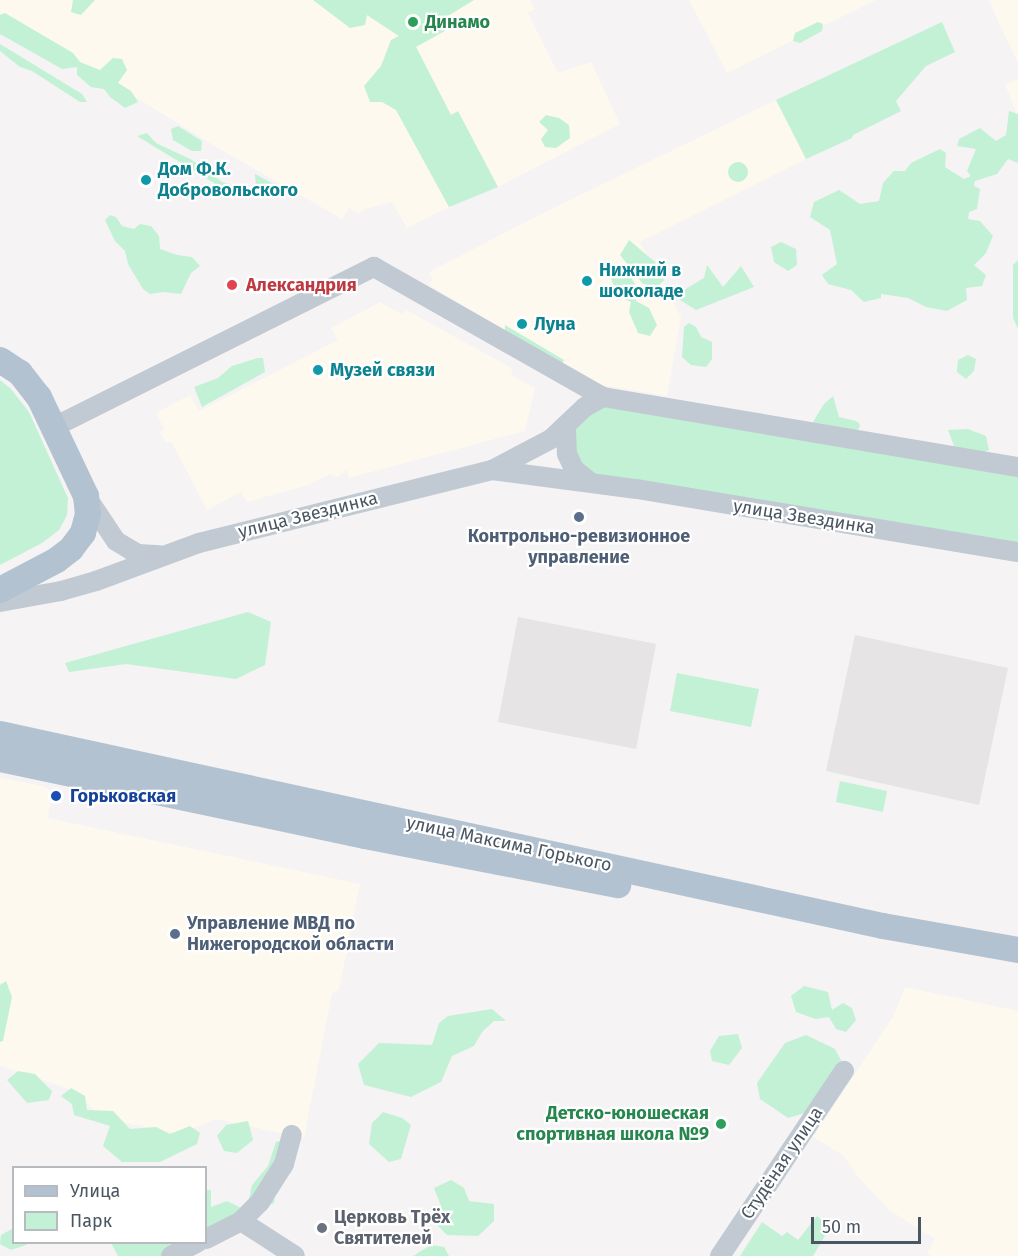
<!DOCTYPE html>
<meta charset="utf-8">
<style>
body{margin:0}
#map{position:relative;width:1018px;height:1256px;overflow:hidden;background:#f5f3f3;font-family:"Fira Sans",sans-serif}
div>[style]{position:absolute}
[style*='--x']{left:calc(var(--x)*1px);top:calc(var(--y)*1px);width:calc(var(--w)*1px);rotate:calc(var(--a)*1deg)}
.commercial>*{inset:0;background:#fdf9ef}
.education>*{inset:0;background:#e6e4e5}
.green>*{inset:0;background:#c3f1d5}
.round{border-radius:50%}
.minor>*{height:20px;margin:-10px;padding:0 10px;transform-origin:10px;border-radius:10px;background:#c1cad2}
.major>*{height:26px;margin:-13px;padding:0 13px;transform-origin:13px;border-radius:13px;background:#b3c2d1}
.dots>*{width:16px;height:16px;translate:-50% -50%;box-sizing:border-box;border:3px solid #fff;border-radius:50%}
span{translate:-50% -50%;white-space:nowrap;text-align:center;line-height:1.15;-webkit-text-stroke:4.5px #fff;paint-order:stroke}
.leisure-label{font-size:18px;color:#27864d;font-weight:700}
.left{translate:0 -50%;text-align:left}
.right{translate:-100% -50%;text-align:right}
.culture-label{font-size:18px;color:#0d838f;font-weight:700}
.health-label{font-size:18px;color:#be3a42;font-weight:700}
.street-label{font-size:18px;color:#4a5661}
.service-label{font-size:18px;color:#4e5e75;font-weight:700}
.transit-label{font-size:18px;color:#164399;font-weight:700}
.worship-label{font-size:18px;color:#5b616d;font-weight:700}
.legend{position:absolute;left:12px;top:1166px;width:195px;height:78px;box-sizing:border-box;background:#fff;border:2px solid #b7bbc0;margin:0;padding:8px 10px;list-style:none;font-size:18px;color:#4a5661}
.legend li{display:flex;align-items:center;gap:12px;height:30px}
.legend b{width:30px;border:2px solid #b7bbc0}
.scale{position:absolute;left:811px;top:1217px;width:110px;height:27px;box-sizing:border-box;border:3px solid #4a5661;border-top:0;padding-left:8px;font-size:18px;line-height:21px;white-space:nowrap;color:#4a5661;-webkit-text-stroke:4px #fff;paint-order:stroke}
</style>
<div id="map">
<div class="commercial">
<i style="clip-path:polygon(0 0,348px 0,351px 5px,400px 37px,396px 110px,449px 207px,407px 228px,392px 202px,365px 209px,359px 213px,349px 208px,342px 219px,228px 154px,0 14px)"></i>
<i style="clip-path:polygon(474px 0,530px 0,535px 9px,528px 13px,558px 73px,591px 62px,620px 124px,498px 187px,458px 112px,451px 115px,416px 46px,452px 27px,446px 17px)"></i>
<i style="clip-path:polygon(689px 0,876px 0,727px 73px)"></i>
<i style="clip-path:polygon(989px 0,1018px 0,1018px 63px,998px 21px)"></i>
<i style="clip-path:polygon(1018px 79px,1018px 116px,1005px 85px)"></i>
<i style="clip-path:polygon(776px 100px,806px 159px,640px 242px,681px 317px,667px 396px,601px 385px,588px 380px,429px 285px,433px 279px,429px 274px,433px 270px,539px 215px)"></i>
<i style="clip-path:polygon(380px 302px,403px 315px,406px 310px,513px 369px,511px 375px,535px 388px,525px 431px,349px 478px,346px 470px,338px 477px,330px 474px,308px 485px,247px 502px,241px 492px,207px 510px,171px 441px,166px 443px,160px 432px,164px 429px,156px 413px,190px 395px,199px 411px,338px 340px,331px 328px)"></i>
<i style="clip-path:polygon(0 778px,44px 786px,52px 792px,48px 818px,360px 884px,339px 990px,332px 993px,304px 1138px,216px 1119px,180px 1134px,102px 1118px,75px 1091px,0 1066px,0 1028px,8px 986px,0 983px)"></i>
<i style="clip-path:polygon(905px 987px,1018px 1011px,1018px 1256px,932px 1256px,927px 1253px,935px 1239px,889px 1210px,859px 1178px,844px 1156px,813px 1137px,894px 1015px)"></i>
</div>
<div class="education">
<i style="clip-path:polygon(518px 617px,656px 644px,636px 749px,498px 722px)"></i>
<i style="clip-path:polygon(855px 635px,1008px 668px,979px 805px,826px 771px)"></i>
</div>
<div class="green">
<i style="clip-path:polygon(73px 0,95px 0,81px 15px,71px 12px)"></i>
<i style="clip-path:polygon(313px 0,474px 0,446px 17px,452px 27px,416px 47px,451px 115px,458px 111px,498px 187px,449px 207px,396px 110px,382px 102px,370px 102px,364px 86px,381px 66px,391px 40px,399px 36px,367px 15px,365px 25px,350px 28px)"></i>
<i style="clip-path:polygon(5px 13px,73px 53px,80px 62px,100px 70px,113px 58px,122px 59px,127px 70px,118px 83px,131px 91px,138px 102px,125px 108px,110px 97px,104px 89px,91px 87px,77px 75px,77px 67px,62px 69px,0 34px,0 15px)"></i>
<i style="clip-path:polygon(818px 22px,823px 24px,822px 31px,800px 43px,793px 41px,795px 33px)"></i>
<i style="clip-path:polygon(942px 22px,955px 52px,926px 66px,896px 101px,901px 111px,853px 135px,852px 138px,806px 159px,776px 100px)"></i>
<i style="clip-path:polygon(0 44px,82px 94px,87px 102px,80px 102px,32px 71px,20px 67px,0 51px)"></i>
<i style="clip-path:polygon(1009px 111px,1018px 114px,1018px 163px,1008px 159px,997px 174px,975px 181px,974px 186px,980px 189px,977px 209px,969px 212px,968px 219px,980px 221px,993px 236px,986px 253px,974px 265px,986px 275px,982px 286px,966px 288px,967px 300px,947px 311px,926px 307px,908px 298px,881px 294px,881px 298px,864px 302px,851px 290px,828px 284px,822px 275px,837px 264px,830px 230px,810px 217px,814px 202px,839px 190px,860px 204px,879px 201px,883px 183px,894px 171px,905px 171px,911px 163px,940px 149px,946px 153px,945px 167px,964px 179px,971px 176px,967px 171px,976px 149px,957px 146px,959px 139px,980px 128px,996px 141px,1006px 135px)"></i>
<i style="clip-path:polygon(546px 115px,559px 118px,569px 125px,570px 138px,556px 148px,545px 147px,541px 139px,548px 130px,539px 122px)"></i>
<i style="clip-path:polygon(178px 126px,202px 141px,201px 151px,192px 151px,173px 140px,171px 129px)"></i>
<i style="clip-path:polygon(147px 133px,156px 143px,192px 160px,222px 182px,232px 185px,242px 195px,237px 197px,137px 136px)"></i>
<i class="round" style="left:728px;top:162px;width:20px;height:20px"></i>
<i style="clip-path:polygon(255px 174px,281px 188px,282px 196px,272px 197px,256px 187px)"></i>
<i style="clip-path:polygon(110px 215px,116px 217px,122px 226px,134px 229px,140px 224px,151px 226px,159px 236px,160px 249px,177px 255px,192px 257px,200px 266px,191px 273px,181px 294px,163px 292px,150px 294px,143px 289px,128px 264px,125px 251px,115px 241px,105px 220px)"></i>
<i style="clip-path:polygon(629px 240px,655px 262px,664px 280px,657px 288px,643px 284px,620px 255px)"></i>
<i style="clip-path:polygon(781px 242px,796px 249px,797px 265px,788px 271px,774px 262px,771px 247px)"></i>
<i style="clip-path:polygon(1018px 260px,1018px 329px,1013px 318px,1013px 265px)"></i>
<i style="clip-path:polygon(707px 265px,723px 287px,741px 266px,754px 287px,696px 310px,680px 300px,684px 290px,704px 278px)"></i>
<i style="clip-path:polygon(619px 269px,629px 274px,639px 291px,636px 301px,649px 308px,657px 325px,650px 336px,638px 333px,629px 312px,631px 302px,618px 296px,611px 279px)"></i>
<i style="clip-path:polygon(689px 323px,696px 327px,701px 337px,712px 342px,712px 359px,706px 367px,691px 365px,682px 357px,684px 327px)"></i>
<i style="clip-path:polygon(505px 325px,564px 360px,562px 364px,505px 330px)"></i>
<i style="clip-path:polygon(968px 355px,976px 359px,974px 371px,966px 379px,957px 372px,958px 360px)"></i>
<i style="clip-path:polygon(258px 358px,263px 358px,265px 372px,202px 407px,194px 387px,218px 378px,232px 366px)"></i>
<i style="clip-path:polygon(0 380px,11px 389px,29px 412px,68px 498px,67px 515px,59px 530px,42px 543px,0 565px)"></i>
<i style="clip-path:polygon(833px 396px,839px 417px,856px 421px,860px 424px,859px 429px,852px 432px,816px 428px,813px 422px,824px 404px)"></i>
<i style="clip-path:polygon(603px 406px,1018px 474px,1018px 544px,593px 476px,578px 464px,573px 434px,580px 420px)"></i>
<i style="clip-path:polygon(968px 429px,986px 436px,989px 450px,979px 454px,954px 446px,948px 430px)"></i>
<i style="clip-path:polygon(248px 612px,271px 622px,265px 665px,236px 679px,126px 664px,69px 672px,65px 663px)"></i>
<i style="clip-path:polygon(677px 673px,759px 689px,751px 727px,670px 711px)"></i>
<i style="clip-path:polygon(840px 781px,887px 791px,883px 812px,836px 802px)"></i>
<i style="clip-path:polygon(6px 981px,12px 997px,3px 1041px,0 1042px,0 985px)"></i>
<i style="clip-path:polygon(804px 986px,828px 992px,832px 1010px,843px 1003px,852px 1008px,856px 1020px,846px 1032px,836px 1029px,829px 1017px,815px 1019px,796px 1012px,791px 996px)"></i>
<i style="clip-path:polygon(492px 1009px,506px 1021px,494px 1021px,482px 1032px,474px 1046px,452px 1056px,441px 1082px,411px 1097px,364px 1085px,358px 1064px,379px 1043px,432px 1045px,439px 1023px,448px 1016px)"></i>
<i style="clip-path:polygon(738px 1034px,742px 1048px,729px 1065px,712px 1061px,710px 1051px,719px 1036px)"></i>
<i style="clip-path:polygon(806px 1035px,835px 1049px,843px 1064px,811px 1111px,788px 1118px,760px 1099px,757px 1083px,785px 1043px)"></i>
<i style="clip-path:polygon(18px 1071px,35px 1074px,52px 1091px,49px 1100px,27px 1103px,7px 1080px)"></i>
<i style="clip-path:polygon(71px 1088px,85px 1096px,87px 1110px,113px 1111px,130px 1129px,156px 1127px,170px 1134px,190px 1126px,200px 1133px,197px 1144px,160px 1162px,122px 1162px,103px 1146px,110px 1126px,74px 1115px,72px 1104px,61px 1096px)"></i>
<i style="clip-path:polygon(383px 1112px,402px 1118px,411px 1125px,401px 1159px,389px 1162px,369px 1144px,372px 1123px)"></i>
<i style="clip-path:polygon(248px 1121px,253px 1140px,237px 1153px,224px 1151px,217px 1136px,226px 1125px)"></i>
<i style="clip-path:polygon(285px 1140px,292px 1147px,291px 1173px,276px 1184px,274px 1203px,260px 1210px,248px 1204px,252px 1185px,268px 1166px,276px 1142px)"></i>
<i style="clip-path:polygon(451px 1180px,464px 1188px,469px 1201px,494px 1204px,494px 1221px,478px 1236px,447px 1235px,435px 1223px,441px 1206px,434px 1188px)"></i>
<i style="clip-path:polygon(206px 1190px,211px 1190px,211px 1207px,227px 1201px,243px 1209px,206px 1233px)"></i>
<i style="clip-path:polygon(817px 1216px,830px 1227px,813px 1256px,740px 1256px,762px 1222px,782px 1236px,787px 1232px,798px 1240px)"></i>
<i style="clip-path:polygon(12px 1229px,14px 1242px,27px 1243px,26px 1245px,11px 1250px,0 1244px,1px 1235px)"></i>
<i style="clip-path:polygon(111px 1243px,195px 1243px,188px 1256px,118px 1256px)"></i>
<i style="clip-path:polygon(431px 1245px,444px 1247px,449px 1256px,413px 1256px)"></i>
</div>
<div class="minor">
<i style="--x:54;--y:427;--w:358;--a:-26.6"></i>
<i style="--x:374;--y:267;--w:263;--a:29.6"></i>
<i style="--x:603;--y:397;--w:421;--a:9.6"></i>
<i style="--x:566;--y:428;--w:26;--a:88"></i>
<i style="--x:567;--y:454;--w:17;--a:65"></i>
<i style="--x:574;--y:469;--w:21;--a:39"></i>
<i style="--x:492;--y:470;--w:146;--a:7.5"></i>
<i style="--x:637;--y:489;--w:386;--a:9.4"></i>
<i style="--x:86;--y:496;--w:54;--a:56.3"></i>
<i style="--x:116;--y:541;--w:26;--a:31"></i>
<i style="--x:138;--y:554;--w:22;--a:3"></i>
<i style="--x:0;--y:602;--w:62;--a:-10.2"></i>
<i style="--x:61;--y:591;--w:36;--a:-16"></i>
<i style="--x:96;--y:581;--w:110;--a:-20.3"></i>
<i style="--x:199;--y:543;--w:302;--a:-14"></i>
<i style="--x:492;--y:470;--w:67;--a:-27.7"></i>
<i style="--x:551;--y:439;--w:47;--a:-43.3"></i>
<i style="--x:585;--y:407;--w:21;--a:-29"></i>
<i style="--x:241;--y:1221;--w:64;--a:32.9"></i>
<i style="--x:206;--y:1239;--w:39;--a:-27"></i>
<i style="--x:241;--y:1221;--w:27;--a:-45"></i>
<i style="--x:260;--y:1202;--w:45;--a:-57.7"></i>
<i style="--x:284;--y:1164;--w:30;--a:-75"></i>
<i style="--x:171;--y:1256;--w:30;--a:-27"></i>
<i style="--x:720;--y:1256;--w:223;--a:-56.2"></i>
</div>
<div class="major">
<i style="--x:0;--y:360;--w:24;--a:33"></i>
<i style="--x:20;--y:373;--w:31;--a:52"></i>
<i style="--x:39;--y:397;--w:110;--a:64.6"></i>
<i style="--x:86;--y:496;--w:18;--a:84"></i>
<i style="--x:88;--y:514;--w:20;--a:105"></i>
<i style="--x:83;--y:533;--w:20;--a:127"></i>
<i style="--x:71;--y:549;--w:18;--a:142"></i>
<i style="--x:57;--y:560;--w:64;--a:152.2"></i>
<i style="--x:0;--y:734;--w:904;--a:12.27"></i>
<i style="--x:883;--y:926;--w:137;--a:10.1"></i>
<i style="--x:0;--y:759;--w:373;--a:11.9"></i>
<i style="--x:365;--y:836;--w:258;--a:11"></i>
</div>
<div class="dots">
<i style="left:413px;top:22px;background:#2e9e5b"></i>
<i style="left:146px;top:180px;background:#0f9aa8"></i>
<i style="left:587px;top:281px;background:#0f9aa8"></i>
<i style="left:232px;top:285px;background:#e0444e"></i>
<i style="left:522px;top:324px;background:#0f9aa8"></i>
<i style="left:318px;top:370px;background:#0f9aa8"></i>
<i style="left:579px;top:517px;background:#5c6f8a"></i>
<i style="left:56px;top:796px;background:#1a4fb4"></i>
<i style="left:175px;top:934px;background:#5c6f8a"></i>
<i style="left:721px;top:1124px;background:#2e9e5b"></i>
<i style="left:322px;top:1228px;background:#6b7280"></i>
</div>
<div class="leisure-label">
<span class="left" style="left:425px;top:22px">Динамо</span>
<span class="right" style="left:709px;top:1124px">Детско-юношеская<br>спортивная школа №9</span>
</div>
<div class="culture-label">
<span class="left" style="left:158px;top:180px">Дом Ф.К.<br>Добровольского</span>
<span class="left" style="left:599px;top:281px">Нижний в<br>шоколаде</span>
<span class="left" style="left:534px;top:324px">Луна</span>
<span class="left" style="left:330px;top:370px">Музей связи</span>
</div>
<div class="health-label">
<span class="left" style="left:246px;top:285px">Александрия</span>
</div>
<div class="street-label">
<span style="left:308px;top:515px;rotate:-14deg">улица Звездинка</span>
<span style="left:804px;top:517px;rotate:9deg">улица Звездинка</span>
<span style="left:509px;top:844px;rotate:12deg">улица Максима Горького</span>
<span style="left:782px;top:1163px;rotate:-56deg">Студёная улица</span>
</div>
<div class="service-label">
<span style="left:579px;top:547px">Контрольно-ревизионное<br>управление</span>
<span class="left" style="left:187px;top:934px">Управление МВД по<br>Нижегородской области</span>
</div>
<div class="transit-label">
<span class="left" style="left:70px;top:796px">Горьковская</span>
</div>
<div class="worship-label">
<span class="left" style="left:334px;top:1228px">Церковь Трёх<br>Святителей</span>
</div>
<ul class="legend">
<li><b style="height:8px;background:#b3c2d1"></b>Улица</li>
<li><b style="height:16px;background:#c3f1d5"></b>Парк</li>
</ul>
<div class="scale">50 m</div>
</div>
